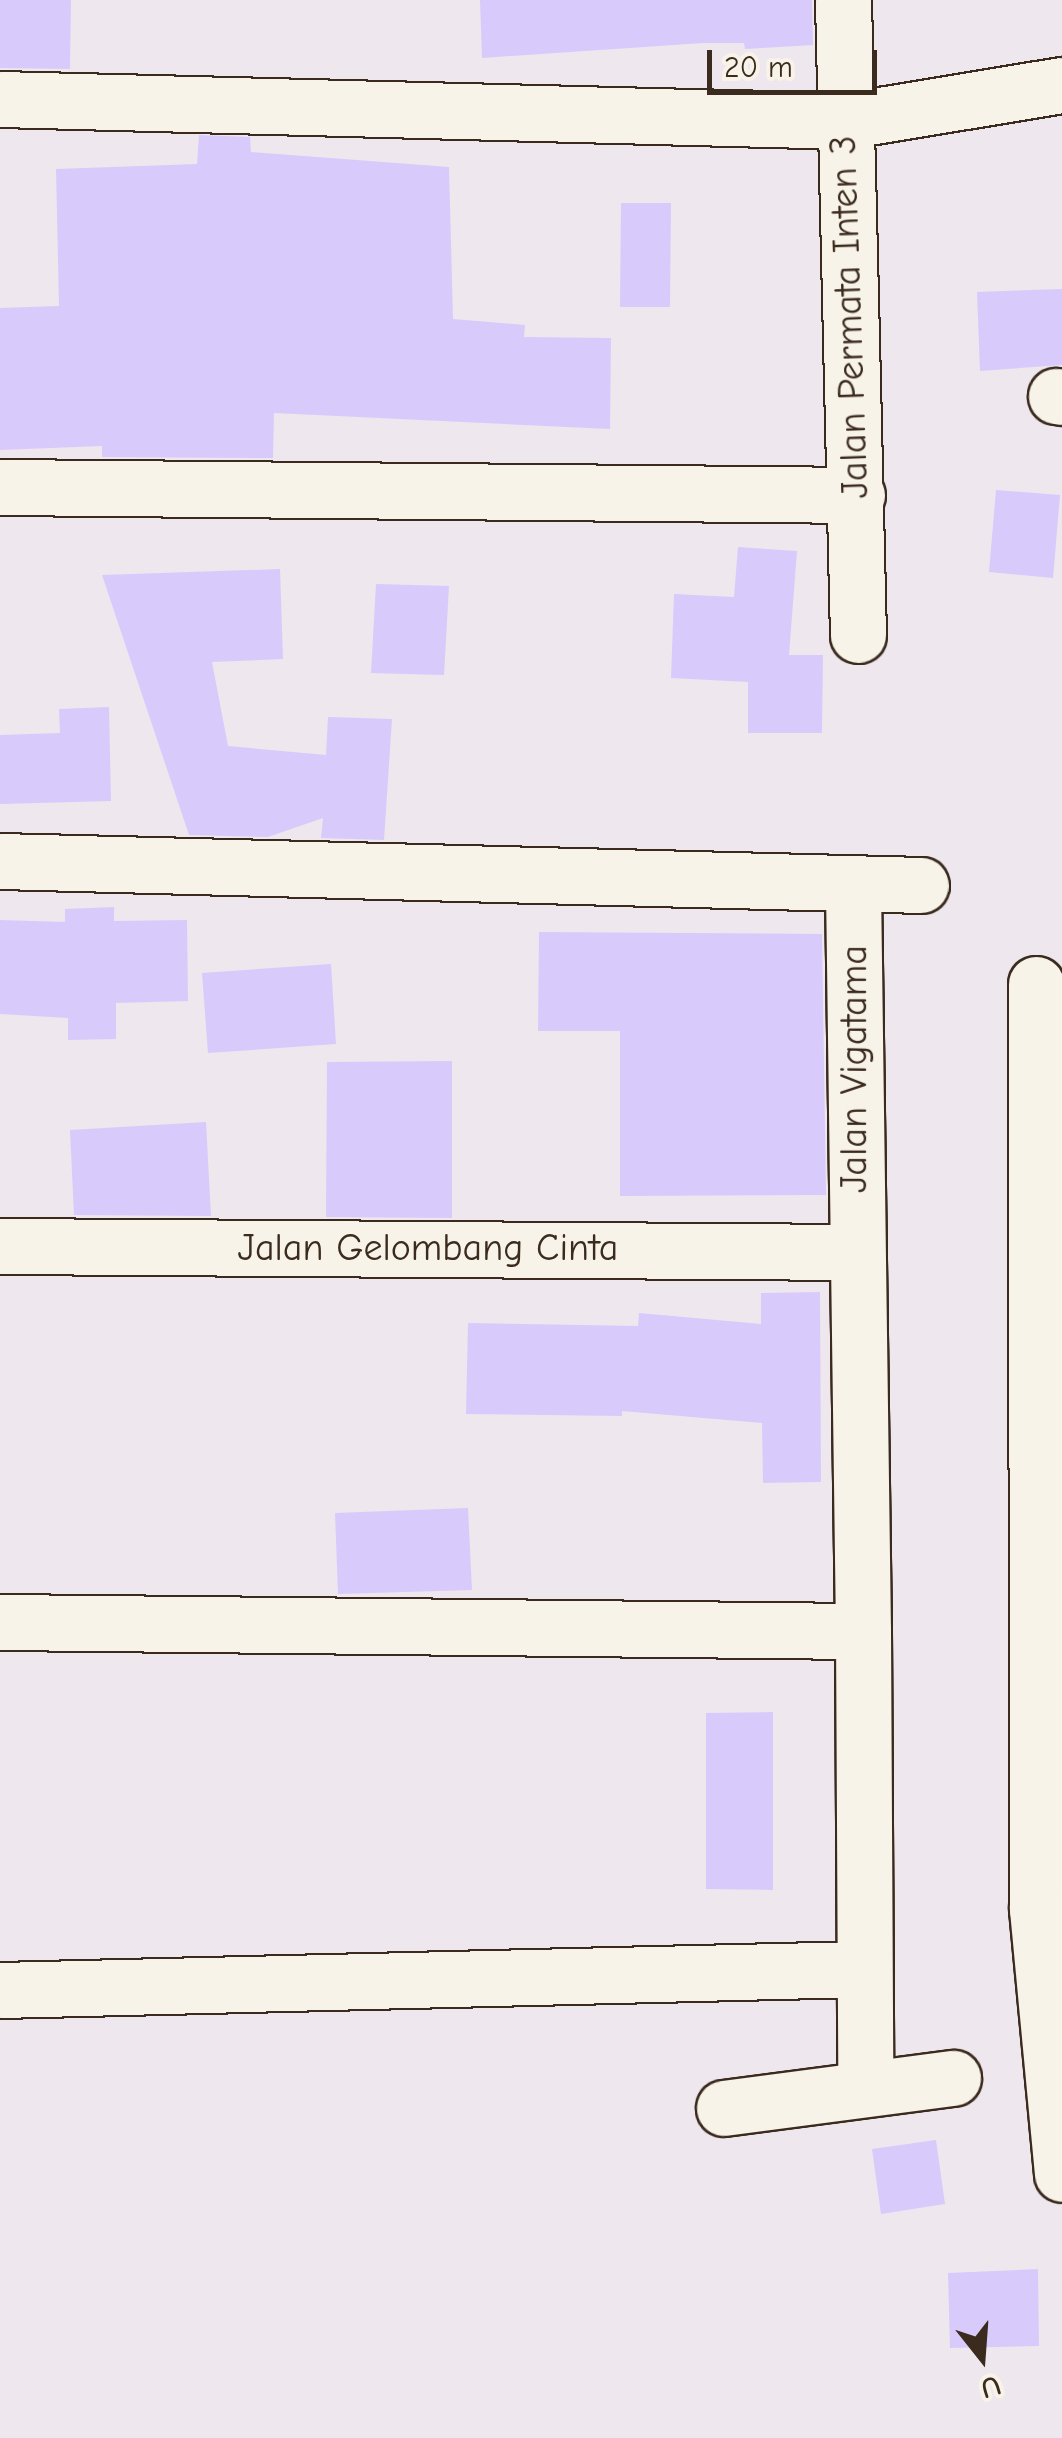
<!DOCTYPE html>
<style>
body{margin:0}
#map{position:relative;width:1062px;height:2438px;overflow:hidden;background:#eee7ee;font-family:"Comic Neue",sans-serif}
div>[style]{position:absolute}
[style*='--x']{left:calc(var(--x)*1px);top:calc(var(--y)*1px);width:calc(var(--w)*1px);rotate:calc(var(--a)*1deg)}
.building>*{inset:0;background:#d9cafc}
.roads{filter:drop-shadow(2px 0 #3b2a1e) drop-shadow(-2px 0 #3b2a1e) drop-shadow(0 2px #3b2a1e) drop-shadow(0 -2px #3b2a1e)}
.minor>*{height:55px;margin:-27.5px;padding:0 27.5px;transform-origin:27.5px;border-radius:27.5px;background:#f7f3e8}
span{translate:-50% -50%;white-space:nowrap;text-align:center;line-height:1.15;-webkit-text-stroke:8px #f7f3e8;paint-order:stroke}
.street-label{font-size:38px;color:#3b2a1e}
.north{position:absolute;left:932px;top:2308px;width:100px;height:100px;-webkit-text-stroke:8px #f7f3e8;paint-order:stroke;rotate:163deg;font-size:28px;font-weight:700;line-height:40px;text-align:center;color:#3b2a1e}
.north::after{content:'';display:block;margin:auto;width:35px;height:45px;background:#3b2a1e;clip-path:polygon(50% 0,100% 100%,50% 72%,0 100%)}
.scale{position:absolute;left:707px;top:50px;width:170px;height:45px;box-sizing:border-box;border:5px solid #3b2a1e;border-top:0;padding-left:12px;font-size:30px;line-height:35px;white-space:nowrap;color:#3b2a1e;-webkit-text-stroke:8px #f7f3e8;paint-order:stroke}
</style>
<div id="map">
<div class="building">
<i style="clip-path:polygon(0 0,71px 0,70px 69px,0 68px)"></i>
<i style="clip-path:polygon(480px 0,812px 0,813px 45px,745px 49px,744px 43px,703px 43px,482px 58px)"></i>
<i style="clip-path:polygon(199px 135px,250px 137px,251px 152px,449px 167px,453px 319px,525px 325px,524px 337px,611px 338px,610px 429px,274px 413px,273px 458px,102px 457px,102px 446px,0 450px,0 308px,59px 306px,56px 169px,197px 164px)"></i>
<i style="clip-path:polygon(621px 203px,671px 203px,670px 307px,620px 307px)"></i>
<i style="clip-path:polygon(1062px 289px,1062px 365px,980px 371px,977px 292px)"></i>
<i style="clip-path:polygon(996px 490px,1060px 495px,1053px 578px,989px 572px)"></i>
<i style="clip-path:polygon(738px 547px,797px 551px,789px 655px,823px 655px,822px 733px,748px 733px,748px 682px,671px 678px,674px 594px,734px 597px)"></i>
<i style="clip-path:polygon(280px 569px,283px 659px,212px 662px,228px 746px,326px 755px,328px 717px,392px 719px,384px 840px,321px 838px,323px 818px,268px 837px,189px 835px,102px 575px)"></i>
<i style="clip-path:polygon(376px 584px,449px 586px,444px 675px,371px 673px)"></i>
<i style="clip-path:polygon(109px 707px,111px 801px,0 804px,0 735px,60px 733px,59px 709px)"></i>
<i style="clip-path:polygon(114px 907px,114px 921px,187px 920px,188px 1001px,116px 1003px,116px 1039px,68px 1040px,68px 1018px,0 1014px,0 920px,65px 922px,65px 909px)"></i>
<i style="clip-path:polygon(539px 932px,822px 934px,826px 1195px,620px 1196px,620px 1031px,538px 1031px)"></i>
<i style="clip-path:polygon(331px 964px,336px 1044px,208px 1053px,202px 973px)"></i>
<i style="clip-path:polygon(452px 1061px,452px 1218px,326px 1217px,327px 1062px)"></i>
<i style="clip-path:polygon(206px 1122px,211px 1216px,74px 1215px,70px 1130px)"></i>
<i style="clip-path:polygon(820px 1292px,821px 1482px,763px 1483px,762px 1423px,622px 1411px,622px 1416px,466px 1414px,468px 1323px,638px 1326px,639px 1313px,761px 1324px,761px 1293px)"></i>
<i style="clip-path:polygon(468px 1508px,472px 1590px,338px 1594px,335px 1513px)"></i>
<i style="clip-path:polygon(773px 1712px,773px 1890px,706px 1889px,706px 1713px)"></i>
<i style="clip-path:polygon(936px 2140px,945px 2204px,881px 2214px,872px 2149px)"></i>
<i style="clip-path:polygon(1038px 2269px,1039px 2346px,950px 2348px,948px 2273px)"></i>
</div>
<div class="roads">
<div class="minor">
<i style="--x:843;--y:0;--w:635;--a:88.65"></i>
<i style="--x:0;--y:99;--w:844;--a:1.49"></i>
<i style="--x:844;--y:121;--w:221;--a:-9.4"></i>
<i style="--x:1056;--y:396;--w:6;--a:9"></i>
<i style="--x:0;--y:487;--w:857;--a:0.53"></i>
<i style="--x:0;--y:861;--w:921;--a:1.49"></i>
<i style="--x:1036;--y:984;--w:925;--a:89.94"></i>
<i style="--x:1037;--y:1909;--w:266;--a:84.6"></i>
<i style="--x:0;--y:1246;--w:856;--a:0.4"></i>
<i style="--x:0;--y:1622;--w:863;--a:0.6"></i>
<i style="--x:863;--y:1631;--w:745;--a:-90.77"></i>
<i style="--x:863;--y:1631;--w:456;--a:89.7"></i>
<i style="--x:0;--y:1990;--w:862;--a:-1.4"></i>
<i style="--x:724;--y:2108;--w:231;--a:-7.5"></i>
</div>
</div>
<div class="street-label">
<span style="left:850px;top:317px;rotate:-92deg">Jalan Permata Inten 3</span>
<span style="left:855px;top:1069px;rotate:-90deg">Jalan Vigatama</span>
<span style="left:428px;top:1249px">Jalan Gelombang Cinta</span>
</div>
<div class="north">U</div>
<div class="scale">20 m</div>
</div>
